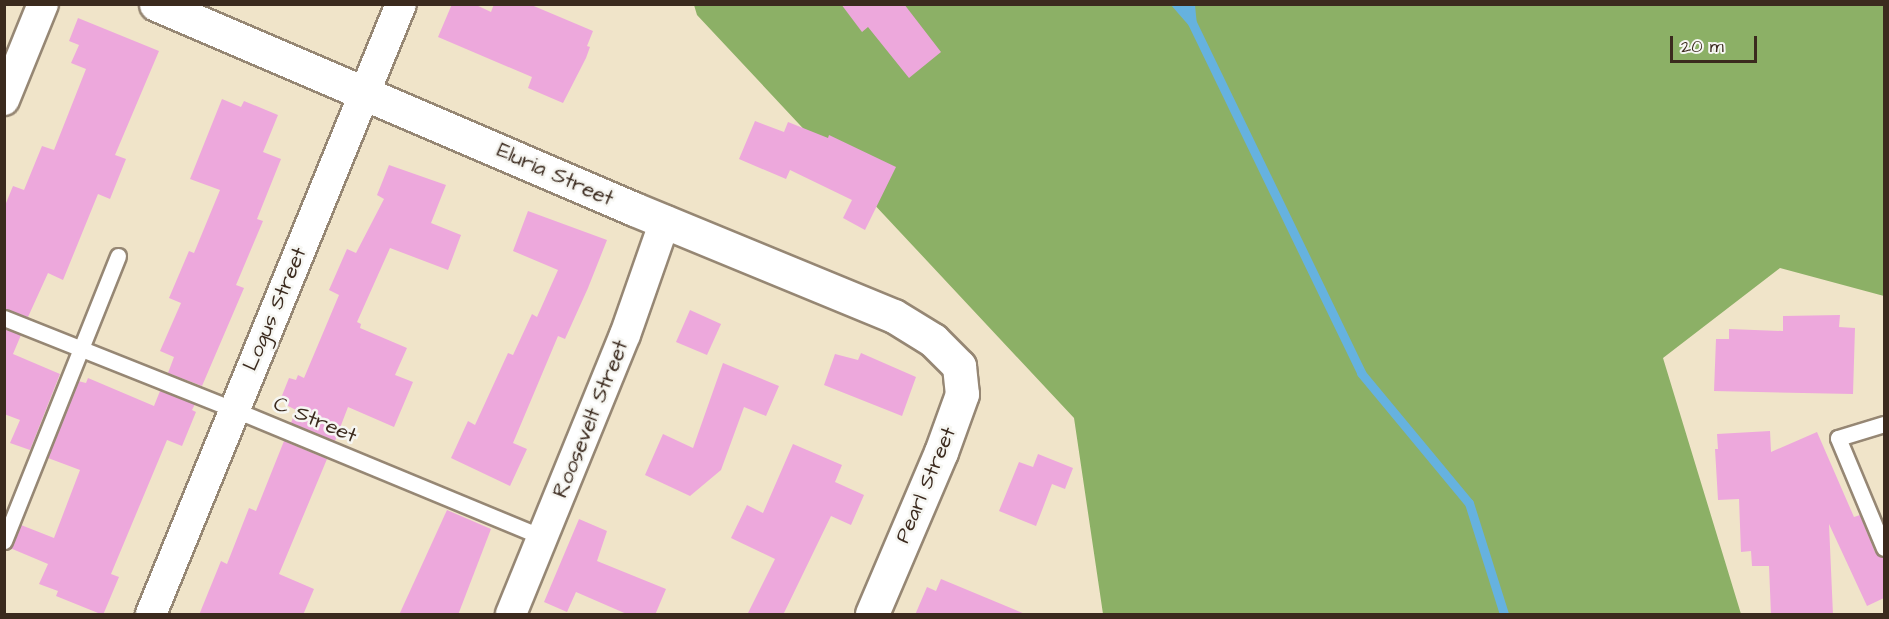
<!DOCTYPE html>
<style>
body{margin:0}
#map{position:relative;width:1889px;height:619px;overflow:hidden;background:#f0e4c9;font-family:"Architects Daughter",sans-serif}
div>[style]{position:absolute}
[style*='--x']{left:calc(var(--x)*1px);top:calc(var(--y)*1px);width:calc(var(--w)*1px);rotate:calc(var(--a)*1deg)}
.forest>*{inset:0;background:#8cb066}
.water>*{inset:0;background:#66b2df}
.stream>*{height:9px;margin:-4.5px;padding:0 4.5px;transform-origin:4.5px;border-radius:4.5px;background:#66b2df}
.building>*{inset:0;background:#eda8dc}
.roads{filter:drop-shadow(2px 0 #968774) drop-shadow(-2px 0 #968774) drop-shadow(0 2px #968774) drop-shadow(0 -2px #968774)}
.service>*{height:15px;margin:-7.5px;padding:0 7.5px;transform-origin:7.5px;border-radius:7.5px;background:#fff}
.minor>*{height:30px;margin:-15px;padding:0 15px;transform-origin:15px;border-radius:15px;background:#fff}
.tertiary>*{height:33px;margin:-16.5px;padding:0 16.5px;transform-origin:16.5px;border-radius:16.5px;background:#fff}
span{translate:-50% -50%;white-space:nowrap;text-align:center;line-height:1.15;-webkit-text-stroke:5px #f6f6f2;paint-order:stroke}
.street-label{font-size:21px;color:#3b2a1e}
.frame{position:absolute;inset:0;border:6px solid #3b2a1e;pointer-events:none}
.scale{position:absolute;left:1670px;top:36px;width:87px;height:27px;box-sizing:border-box;border:3px solid #3b2a1e;border-top:0;padding-left:8px;font-size:18px;line-height:21px;white-space:nowrap;color:#3b2a1e;-webkit-text-stroke:4px #f6f6f2;paint-order:stroke}
</style>
<div id="map">
<div class="forest">
<i style="clip-path:polygon(694px 5px,1884px 5px,1884px 296px,1780px 268px,1663px 358px,1741px 614px,1103px 614px,1074px 418px,697px 15px)"></i>
</div>
<div class="water">
<i style="clip-path:polygon(1171px 5px,1195px 5px,1198px 36px)"></i>
</div>
<div class="stream">
<i style="--x:1183;--y:4;--w:410;--a:64.2"></i>
<i style="--x:1361;--y:373;--w:169;--a:50.3"></i>
<i style="--x:1469;--y:503;--w:116;--a:72.5"></i>
</div>
<div class="building">
<i style="clip-path:polygon(452px 4px,474px 4px,491px 12px,494px 4px,529px 4px,593px 31px,587px 46px,590px 47px,586px 58px,563px 103px,528px 88px,532px 77px,438px 37px)"></i>
<i style="clip-path:polygon(841px 4px,904px 4px,941px 52px,909px 78px,868px 27px,862px 32px)"></i>
<i style="clip-path:polygon(78px 18px,159px 51px,115px 155px,126px 159px,110px 199px,98px 194px,63px 280px,48px 273px,28px 317px,4px 309px,4px 208px,13px 186px,24px 190px,42px 146px,54px 150px,86px 69px,71px 63px,79px 45px,69px 41px)"></i>
<i style="clip-path:polygon(222px 99px,241px 107px,244px 101px,278px 115px,263px 152px,281px 159px,257px 219px,263px 221px,236px 285px,244px 288px,202px 386px,168px 373px,174px 357px,160px 351px,181px 303px,169px 298px,189px 251px,194px 253px,220px 190px,190px 179px)"></i>
<i style="clip-path:polygon(755px 121px,784px 132px,788px 122px,828px 138px,829px 135px,896px 167px,865px 230px,843px 218px,852px 200px,790px 170px,786px 179px,739px 159px)"></i>
<i style="clip-path:polygon(389px 165px,446px 185px,431px 223px,461px 235px,448px 270px,390px 248px,357px 322px,361px 324px,360px 328px,407px 348px,395px 375px,413px 382px,394px 427px,348px 407px,335px 441px,291px 423px,296px 410px,286px 405px,288px 401px,281px 398px,289px 378px,296px 380px,298px 375px,304px 378px,339px 295px,329px 290px,347px 249px,356px 253px,384px 199px,377px 195px)"></i>
<i style="clip-path:polygon(528px 211px,607px 240px,588px 288px,565px 339px,558px 336px,513px 443px,527px 449px,510px 486px,451px 458px,468px 421px,475px 425px,508px 353px,513px 355px,532px 314px,537px 317px,558px 270px,513px 251px)"></i>
<i style="clip-path:polygon(690px 310px,721px 324px,707px 355px,676px 342px)"></i>
<i style="clip-path:polygon(1840px 315px,1839px 327px,1855px 328px,1853px 394px,1714px 391px,1716px 339px,1729px 339px,1729px 329px,1783px 331px,1783px 316px)"></i>
<i style="clip-path:polygon(4px 329px,21px 335px,13px 354px,60px 374px,30px 450px,10px 443px,20px 420px,4px 414px)"></i>
<i style="clip-path:polygon(861px 353px,916px 377px,902px 416px,824px 385px,835px 354px,858px 360px)"></i>
<i style="clip-path:polygon(723px 363px,779px 386px,766px 416px,744px 407px,721px 470px,690px 496px,645px 475px,663px 434px,693px 448px)"></i>
<i style="clip-path:polygon(88px 378px,154px 406px,160px 391px,195px 404px,192px 410px,196px 412px,182px 446px,167px 440px,111px 574px,119px 577px,103px 615px,56px 596px,58px 591px,39px 584px,48px 564px,10px 548px,21px 525px,54px 538px,80px 470px,48px 458px,78px 381px,86px 383px)"></i>
<i style="clip-path:polygon(1770px 431px,1771px 452px,1817px 432px,1854px 517px,1860px 515px,1875px 552px,1884px 558px,1884px 598px,1867px 606px,1829px 524px,1833px 615px,1771px 615px,1769px 566px,1752px 566px,1751px 551px,1741px 552px,1739px 499px,1718px 500px,1715px 449px,1718px 449px,1717px 434px)"></i>
<i style="clip-path:polygon(284px 441px,327px 459px,279px 574px,314px 589px,303px 615px,199px 615px,221px 561px,227px 564px,249px 508px,256px 511px)"></i>
<i style="clip-path:polygon(793px 444px,842px 465px,835px 482px,864px 495px,851px 525px,831px 516px,783px 615px,747px 615px,775px 559px,731px 538px,747px 505px,763px 513px)"></i>
<i style="clip-path:polygon(1038px 454px,1073px 468px,1065px 489px,1052px 484px,1036px 526px,999px 511px,1019px 462px,1033px 467px)"></i>
<i style="clip-path:polygon(447px 510px,491px 529px,458px 615px,399px 615px)"></i>
<i style="clip-path:polygon(579px 519px,607px 531px,597px 561px,666px 589px,655px 615px,629px 615px,576px 592px,567px 612px,544px 602px)"></i>
<i style="clip-path:polygon(941px 579px,1025px 614px,1025px 615px,915px 615px,927px 587px,936px 591px)"></i>
</div>
<div class="roads">
<div class="service">
<i style="--x:4;--y:318;--w:246;--a:21.7"></i>
<i style="--x:233;--y:409;--w:334;--a:22.5"></i>
<i style="--x:1884;--y:424;--w:48;--a:163.1"></i>
<i style="--x:1838;--y:438;--w:119;--a:67.3"></i>
<i style="--x:4;--y:541;--w:307;--a:-68.2"></i>
</div>
<div class="minor">
<i style="--x:4;--y:100;--w:104;--a:-67.9"></i>
<i style="--x:151;--y:614;--w:659;--a:-67.71"></i>
<i style="--x:511;--y:614;--w:301;--a:-67.8"></i>
<i style="--x:625;--y:335;--w:121;--a:-70.7"></i>
</div>
<div class="tertiary">
<i style="--x:156;--y:4;--w:520;--a:23.21"></i>
<i style="--x:634;--y:209;--w:281;--a:22.4"></i>
<i style="--x:894;--y:316;--w:46;--a:31.6"></i>
<i style="--x:933;--y:340;--w:37;--a:45"></i>
<i style="--x:959;--y:366;--w:28;--a:84"></i>
<i style="--x:962;--y:394;--w:62;--a:109.9"></i>
<i style="--x:941;--y:452;--w:176;--a:113.1"></i>
</div>
</div>
<div class="street-label">
<span style="left:555px;top:175px;rotate:24deg">Eluria Street</span>
<span style="left:275px;top:309px;rotate:-67deg">Logus Street</span>
<span style="left:591px;top:419px;rotate:-68deg">Roosevelt Street</span>
<span style="left:315px;top:420px;rotate:23deg">C Street</span>
<span style="left:926px;top:485px;rotate:-67deg">Pearl Street</span>
</div>
<div class="frame"></div>
<div class="scale">20 m</div>
</div>
